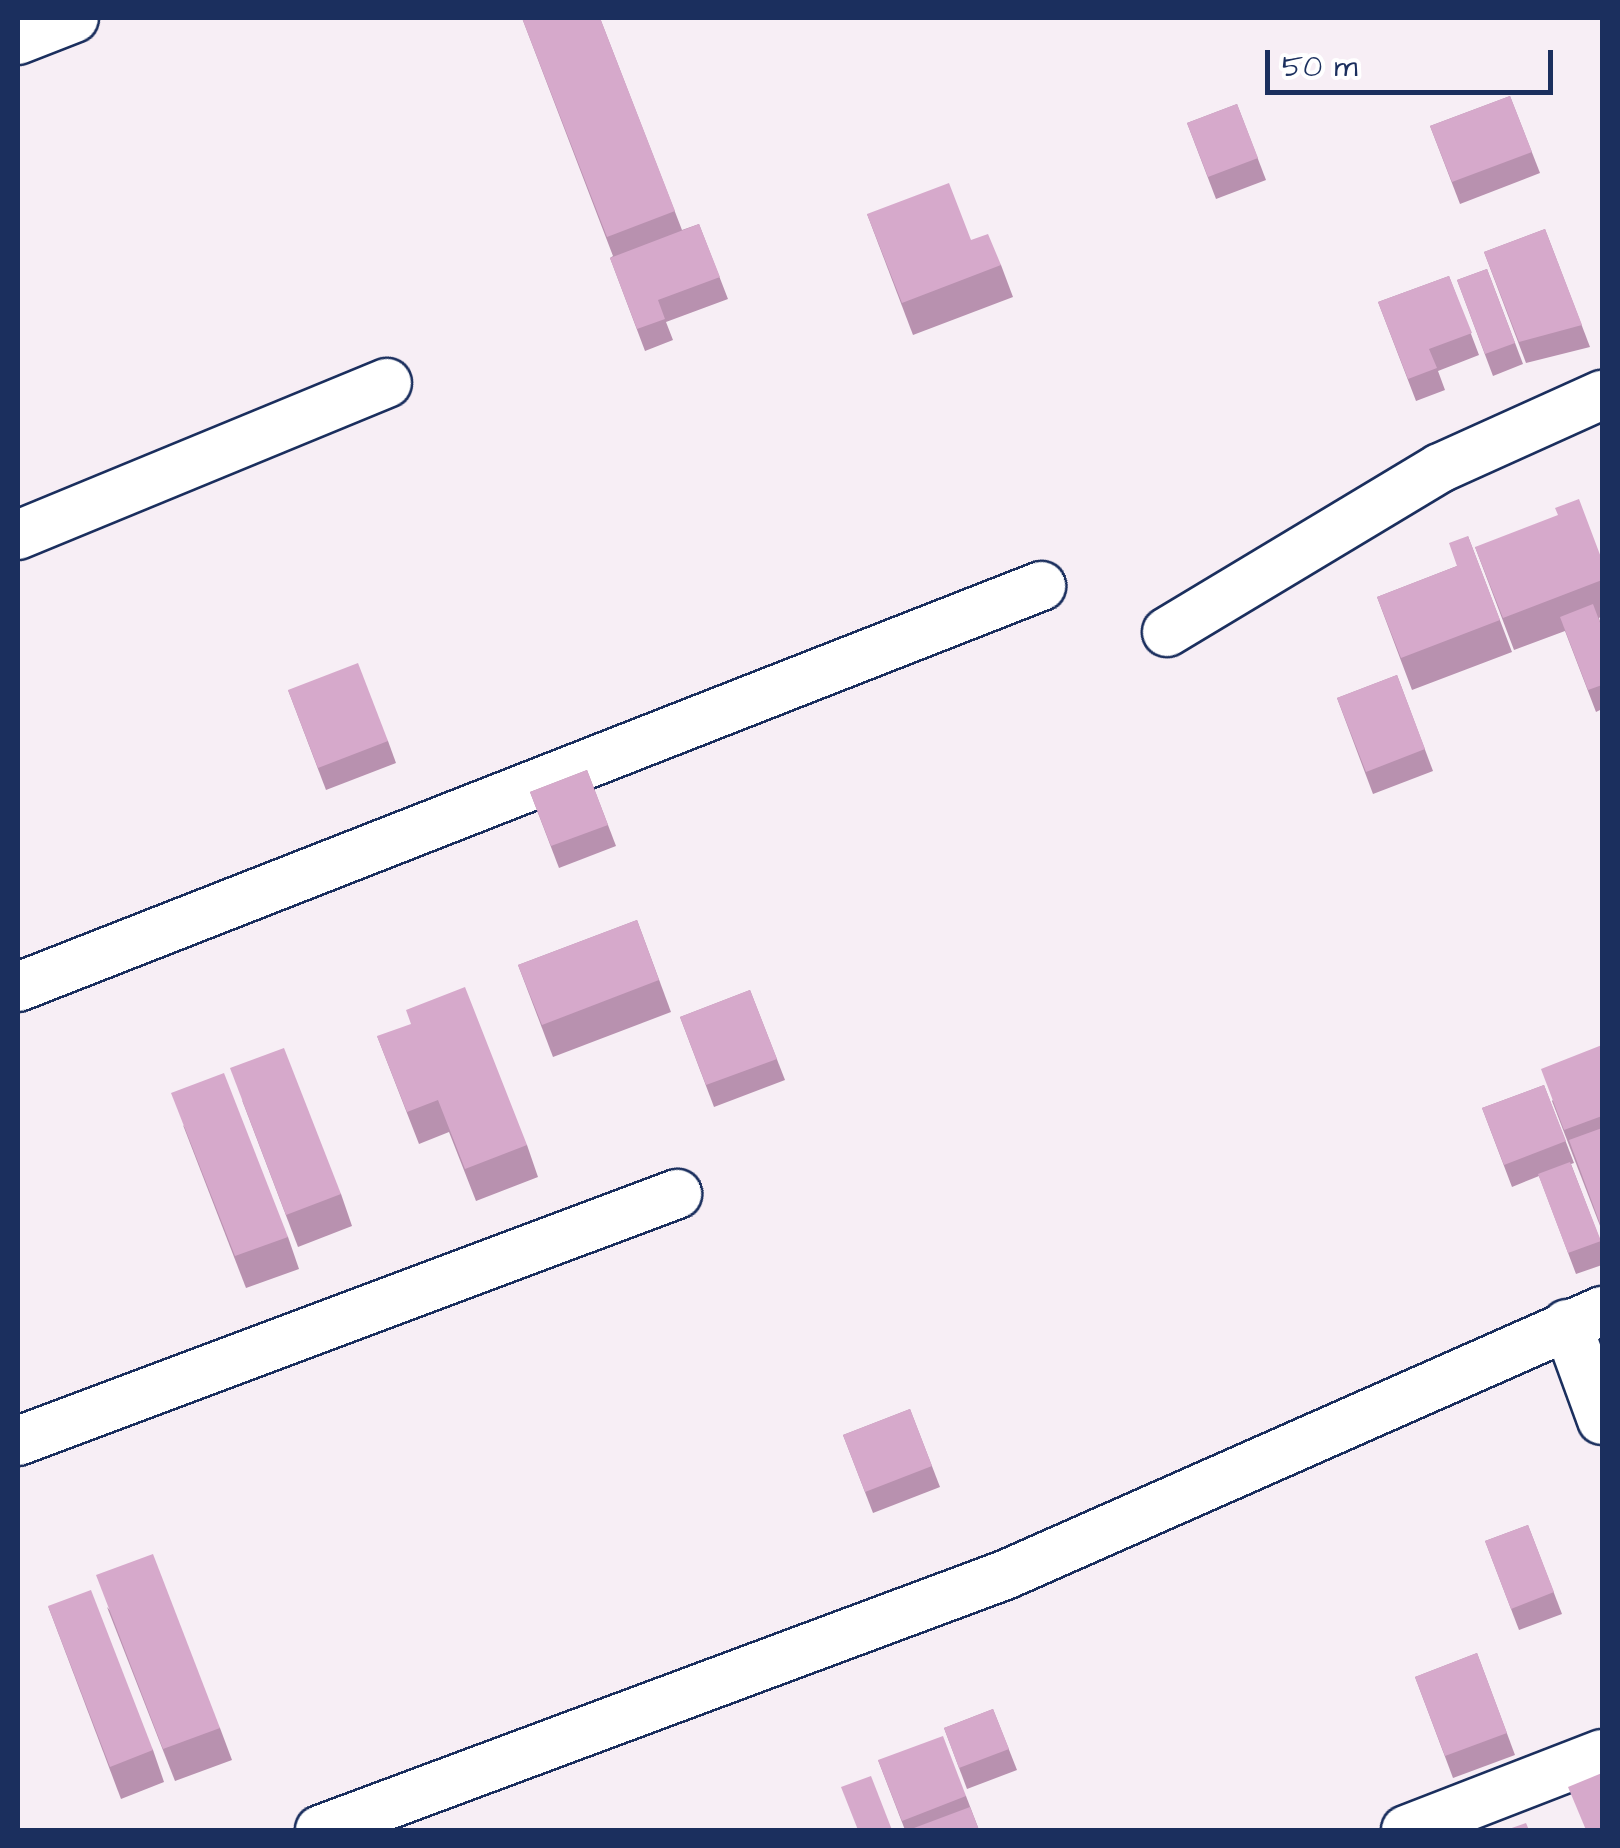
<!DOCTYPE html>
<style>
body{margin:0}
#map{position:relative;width:1620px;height:1848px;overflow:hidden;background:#f7eef5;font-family:"Architects Daughter",sans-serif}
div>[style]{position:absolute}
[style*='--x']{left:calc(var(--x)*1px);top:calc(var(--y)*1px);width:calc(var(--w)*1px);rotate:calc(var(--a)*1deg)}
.roads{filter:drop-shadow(2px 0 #1b2f5e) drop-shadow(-2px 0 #1b2f5e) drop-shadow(0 2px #1b2f5e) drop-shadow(0 -2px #1b2f5e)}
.minor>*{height:48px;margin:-24px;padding:0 24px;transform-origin:24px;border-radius:24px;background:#fff}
.wall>*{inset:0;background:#b891af}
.building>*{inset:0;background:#d6a9cb}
span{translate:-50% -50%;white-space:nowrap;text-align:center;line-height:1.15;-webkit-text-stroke:10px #fff;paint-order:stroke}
.frame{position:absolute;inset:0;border:20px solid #1b2f5e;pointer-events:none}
.scale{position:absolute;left:1265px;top:50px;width:288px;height:45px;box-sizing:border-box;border:5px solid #1b2f5e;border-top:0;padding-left:12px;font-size:30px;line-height:35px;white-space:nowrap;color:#1b2f5e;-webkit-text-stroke:8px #fff;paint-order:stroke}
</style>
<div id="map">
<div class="roads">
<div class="minor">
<i style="--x:18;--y:40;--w:60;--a:-21.4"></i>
<i style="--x:18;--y:535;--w:399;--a:-22.4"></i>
<i style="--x:1167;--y:632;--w:318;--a:-31"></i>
<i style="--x:1440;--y:468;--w:178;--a:-24.3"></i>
<i style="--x:18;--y:987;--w:1099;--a:-21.4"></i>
<i style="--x:1567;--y:1324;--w:102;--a:70"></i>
<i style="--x:18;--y:1441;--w:704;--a:-20.55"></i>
<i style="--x:320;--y:1830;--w:731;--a:-20.42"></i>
<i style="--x:1005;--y:1575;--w:653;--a:-23.86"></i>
<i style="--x:1406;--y:1830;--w:210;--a:-21.2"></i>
</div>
</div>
<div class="wall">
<i style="clip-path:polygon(522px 18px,600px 18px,682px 230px,699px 224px,728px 299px,666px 322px,673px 340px,645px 351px,610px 258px,613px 256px)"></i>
<i style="clip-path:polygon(1510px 96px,1540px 173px,1460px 204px,1430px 126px)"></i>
<i style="clip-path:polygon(1237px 104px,1266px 180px,1216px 199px,1187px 123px)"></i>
<i style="clip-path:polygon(867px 214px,971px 240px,1001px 265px,1013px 297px,913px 335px)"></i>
<i style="clip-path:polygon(1545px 229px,1590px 347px,1526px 363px,1484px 252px)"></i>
<i style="clip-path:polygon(1487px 269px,1523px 364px,1493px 376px,1457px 280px)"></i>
<i style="clip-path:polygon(1449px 276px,1479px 355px,1438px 371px,1445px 390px,1416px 401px,1378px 302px)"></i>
<i style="clip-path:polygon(1468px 536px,1512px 652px,1412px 690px,1377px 597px,1457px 566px)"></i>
<i style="clip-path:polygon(1475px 547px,1602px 560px,1602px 616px,1599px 618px,1602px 628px,1602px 709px,1596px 712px,1565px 631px,1514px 650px)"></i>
<i style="clip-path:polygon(1397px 675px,1433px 771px,1373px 794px,1337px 698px)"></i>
<i style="clip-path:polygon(288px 690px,388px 741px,396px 763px,326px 790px)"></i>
<i style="clip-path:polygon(587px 770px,616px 846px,559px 868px,530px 792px)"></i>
<i style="clip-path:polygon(637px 920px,671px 1012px,553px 1057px,518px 965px)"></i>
<i style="clip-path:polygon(750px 990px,785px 1080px,714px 1107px,680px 1017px)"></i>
<i style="clip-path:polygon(377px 1036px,527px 1145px,538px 1177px,476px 1201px,449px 1132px,419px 1144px)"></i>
<i style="clip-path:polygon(1602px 1045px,1602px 1231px,1552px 1101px)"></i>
<i style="clip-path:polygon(1544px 1085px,1574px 1163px,1571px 1164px,1602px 1245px,1602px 1265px,1576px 1274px,1539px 1176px,1512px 1187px,1482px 1108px)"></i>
<i style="clip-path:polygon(242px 1100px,341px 1194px,352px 1226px,298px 1247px)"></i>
<i style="clip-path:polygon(183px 1125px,288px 1237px,299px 1269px,246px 1288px)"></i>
<i style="clip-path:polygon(910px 1409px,940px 1487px,873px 1513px,843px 1435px)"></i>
<i style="clip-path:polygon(1528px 1525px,1562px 1614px,1519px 1630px,1485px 1541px)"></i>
<i style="clip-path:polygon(48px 1606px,153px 1750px,164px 1782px,121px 1799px)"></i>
<i style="clip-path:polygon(107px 1607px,220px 1728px,232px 1760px,175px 1781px)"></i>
<i style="clip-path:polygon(1477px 1653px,1515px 1755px,1453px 1778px,1415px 1677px)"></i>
<i style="clip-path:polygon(993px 1709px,1017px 1770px,967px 1789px,944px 1728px)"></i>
<i style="clip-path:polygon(878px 1760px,966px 1796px,979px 1830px,905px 1830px)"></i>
</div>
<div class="building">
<i style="clip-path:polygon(522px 18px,600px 18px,675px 211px,607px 237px)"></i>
<i style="clip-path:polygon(1510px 96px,1532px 152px,1452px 182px,1430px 126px)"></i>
<i style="clip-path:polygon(1237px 104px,1258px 158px,1208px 177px,1187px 123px)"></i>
<i style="clip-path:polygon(949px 183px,971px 240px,988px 234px,1001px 265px,902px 303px,867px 214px)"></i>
<i style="clip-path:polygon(699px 224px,720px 277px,658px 300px,665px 319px,637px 329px,610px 258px)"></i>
<i style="clip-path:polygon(1545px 229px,1582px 325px,1519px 342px,1484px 252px)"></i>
<i style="clip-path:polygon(1487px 269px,1515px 343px,1485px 354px,1457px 280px)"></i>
<i style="clip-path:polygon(1449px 276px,1472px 333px,1429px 349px,1437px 368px,1408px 379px,1378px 302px)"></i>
<i style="clip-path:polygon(1579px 499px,1602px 560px,1602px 580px,1503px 618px,1475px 547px,1558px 515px,1555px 508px)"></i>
<i style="clip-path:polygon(1468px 536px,1500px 620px,1401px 658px,1377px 597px,1457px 566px,1449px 543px)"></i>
<i style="clip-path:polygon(1593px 604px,1602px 628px,1602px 685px,1588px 690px,1560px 617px)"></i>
<i style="clip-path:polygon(358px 663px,388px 741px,318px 768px,288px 690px)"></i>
<i style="clip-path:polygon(1397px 675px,1425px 749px,1366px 772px,1337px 698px)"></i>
<i style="clip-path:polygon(587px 770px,608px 825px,551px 846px,530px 792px)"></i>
<i style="clip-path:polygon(637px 920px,659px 980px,542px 1025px,518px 965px)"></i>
<i style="clip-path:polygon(465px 987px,527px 1145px,465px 1169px,438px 1100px,407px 1112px,377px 1036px,411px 1024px,406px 1010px)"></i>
<i style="clip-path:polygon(750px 990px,777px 1059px,706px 1085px,680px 1017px)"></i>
<i style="clip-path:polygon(1602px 1045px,1602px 1116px,1564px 1130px,1541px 1069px)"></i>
<i style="clip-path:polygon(284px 1048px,341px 1194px,286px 1215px,230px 1068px)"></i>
<i style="clip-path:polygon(224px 1073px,288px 1237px,235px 1256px,171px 1093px)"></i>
<i style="clip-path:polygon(1544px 1085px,1566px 1141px,1504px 1165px,1482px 1108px)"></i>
<i style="clip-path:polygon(1602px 1128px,1602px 1229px,1569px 1140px)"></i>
<i style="clip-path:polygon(1570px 1162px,1601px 1241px,1568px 1253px,1538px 1174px)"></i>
<i style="clip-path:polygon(910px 1409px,932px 1466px,865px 1492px,843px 1435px)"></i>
<i style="clip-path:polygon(1528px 1525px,1554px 1592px,1511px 1609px,1485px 1541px)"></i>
<i style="clip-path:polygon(153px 1554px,220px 1728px,163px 1749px,96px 1575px)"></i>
<i style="clip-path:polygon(91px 1590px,153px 1750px,110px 1767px,48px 1606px)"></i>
<i style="clip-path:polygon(1477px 1653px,1507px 1733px,1445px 1756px,1415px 1677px)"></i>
<i style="clip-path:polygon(993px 1709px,1009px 1749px,959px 1768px,944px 1728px)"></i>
<i style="clip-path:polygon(943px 1736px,966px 1796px,902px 1821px,878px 1760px)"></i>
<i style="clip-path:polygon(1602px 1773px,1602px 1830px,1586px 1830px,1568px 1787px)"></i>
<i style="clip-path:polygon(871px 1776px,892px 1830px,858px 1830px,841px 1787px)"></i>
<i style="clip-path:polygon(970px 1807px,979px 1830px,915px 1830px,914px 1828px)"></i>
<i style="clip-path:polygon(1526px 1823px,1529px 1830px,1506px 1830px)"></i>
</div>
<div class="frame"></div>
<div class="scale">50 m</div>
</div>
